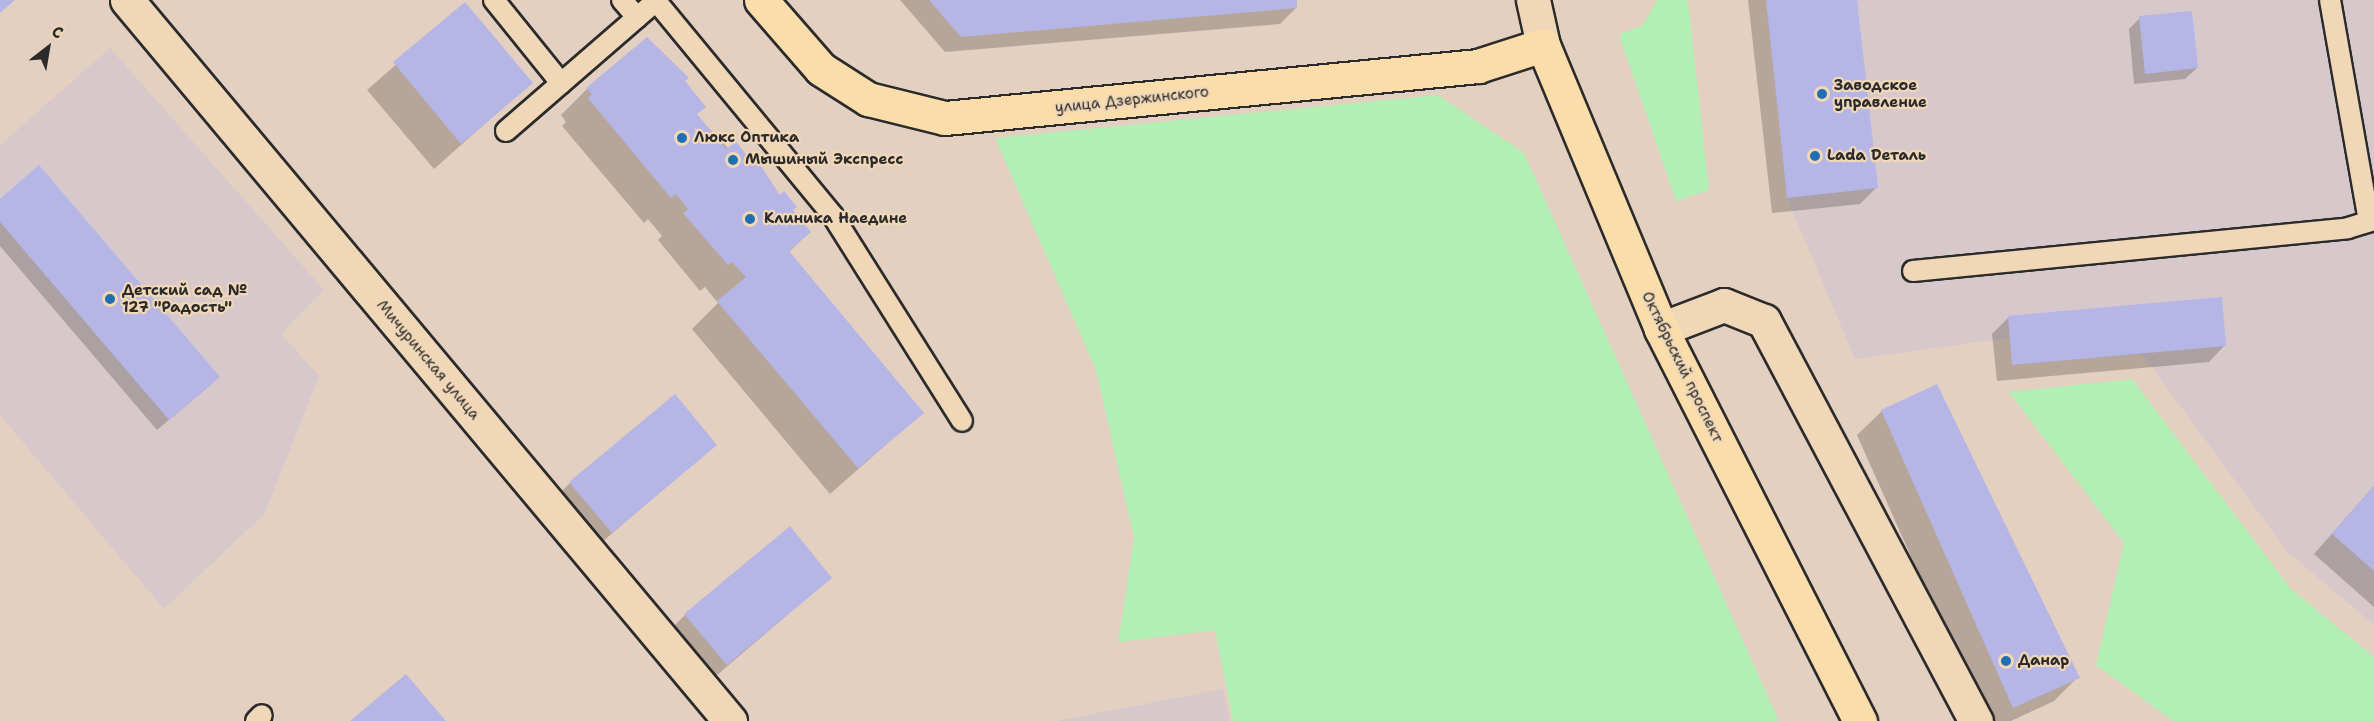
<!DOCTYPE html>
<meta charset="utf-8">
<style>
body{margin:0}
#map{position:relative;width:2374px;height:721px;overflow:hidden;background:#e4d0c0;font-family:"Shantell Sans",sans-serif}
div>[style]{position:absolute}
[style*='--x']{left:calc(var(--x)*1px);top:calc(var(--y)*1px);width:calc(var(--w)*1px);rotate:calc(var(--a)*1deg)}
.built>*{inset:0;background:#d6c8cb}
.green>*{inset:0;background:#b1efb5}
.shadow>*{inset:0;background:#0003}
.building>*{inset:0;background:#b5b5e6}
.roads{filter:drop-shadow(2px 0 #2b2b2b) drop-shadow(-2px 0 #2b2b2b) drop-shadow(0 2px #2b2b2b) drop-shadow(0 -2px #2b2b2b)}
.service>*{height:20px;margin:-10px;padding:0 10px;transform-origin:10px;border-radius:10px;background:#f0d7b7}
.minor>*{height:33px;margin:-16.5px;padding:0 16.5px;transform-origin:16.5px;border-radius:16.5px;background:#f0d7b7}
.secondary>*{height:33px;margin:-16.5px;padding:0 16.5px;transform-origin:16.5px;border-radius:16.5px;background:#f0d7b7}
.primary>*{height:33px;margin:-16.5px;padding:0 16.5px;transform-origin:16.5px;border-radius:16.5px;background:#faddab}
.dots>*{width:16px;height:16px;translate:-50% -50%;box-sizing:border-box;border:3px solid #f0d7b7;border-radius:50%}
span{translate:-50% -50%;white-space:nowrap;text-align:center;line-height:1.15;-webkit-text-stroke:4.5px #f0d7b7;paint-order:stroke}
.poi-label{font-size:15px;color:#2b2b2b;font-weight:700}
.left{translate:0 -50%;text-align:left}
.street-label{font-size:15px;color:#2b2b2b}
.north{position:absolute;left:18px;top:18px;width:60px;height:60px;-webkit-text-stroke:4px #f0d7b7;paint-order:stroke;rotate:31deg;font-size:16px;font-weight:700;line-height:24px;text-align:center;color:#2b2b2b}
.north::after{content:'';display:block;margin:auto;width:21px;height:27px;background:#2b2b2b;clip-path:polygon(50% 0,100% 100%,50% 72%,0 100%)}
</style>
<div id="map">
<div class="built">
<i style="clip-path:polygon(1766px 0,2374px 0,2374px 625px,2287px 551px,2142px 354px,2012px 365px,2009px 338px,1855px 359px,1787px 198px)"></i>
<i style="clip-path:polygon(110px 48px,324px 290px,281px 334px,319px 376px,265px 513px,164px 609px,0 415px,0 145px)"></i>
<i style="clip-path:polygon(1223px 689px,1230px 721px,1056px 721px)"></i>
</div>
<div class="green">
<i style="clip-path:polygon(1657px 0,1688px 0,1709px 190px,1676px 201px,1619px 35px,1643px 25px)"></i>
<i style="clip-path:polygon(1438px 95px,1524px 153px,1779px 721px,1233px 721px,1215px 630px,1118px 642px,1134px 538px,1096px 370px,995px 138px)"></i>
<i style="clip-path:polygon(2132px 379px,2291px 589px,2374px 657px,2374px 721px,2173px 721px,2096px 665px,2124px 543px,2009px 392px)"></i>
</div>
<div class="shadow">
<i style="clip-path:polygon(900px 0,1295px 0,1296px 8px,1280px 24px,945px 52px)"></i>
<i style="clip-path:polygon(1748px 0,1856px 0,1876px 188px,1860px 204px,1772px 213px)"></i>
<i style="clip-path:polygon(465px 4px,531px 83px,434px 169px,367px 90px)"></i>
<i style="clip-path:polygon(2140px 18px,2197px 68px,2185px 79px,2134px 84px,2129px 29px)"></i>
<i style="clip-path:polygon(684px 82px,696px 115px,809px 232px,788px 253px,922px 413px,830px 494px,692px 329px,718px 303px,705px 287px,700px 291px,658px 240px,662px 236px,648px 219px,644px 223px,562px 126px,566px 122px,561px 115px,587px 89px)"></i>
<i style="clip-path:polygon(0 201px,207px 388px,157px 430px,0 246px)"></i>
<i style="clip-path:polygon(2008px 318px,2224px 346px,2209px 362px,1997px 381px,1992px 334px)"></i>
<i style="clip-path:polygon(1937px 386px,2078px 677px,2054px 701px,2011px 721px,1984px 721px,1857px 435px,1882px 411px)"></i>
<i style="clip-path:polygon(715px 445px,595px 548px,554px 499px,570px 483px)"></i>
<i style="clip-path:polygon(2374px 486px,2374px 607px,2314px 554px)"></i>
<i style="clip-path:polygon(830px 578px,702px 688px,661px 639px,685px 615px)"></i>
</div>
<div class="building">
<i style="clip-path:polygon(0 0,15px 0,0 13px)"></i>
<i style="clip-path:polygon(929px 0,1297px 0,1297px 8px,961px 37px)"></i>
<i style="clip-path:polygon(1766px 0,1857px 0,1878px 188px,1787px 198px)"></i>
<i style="clip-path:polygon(465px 2px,533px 83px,461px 144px,393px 62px)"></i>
<i style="clip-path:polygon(2192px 11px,2198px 68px,2145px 74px,2139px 16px)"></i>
<i style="clip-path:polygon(647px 37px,689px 78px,685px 81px,706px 107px,697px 114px,726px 149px,736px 142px,749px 158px,753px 154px,780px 195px,784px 191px,797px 207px,793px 210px,811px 232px,789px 251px,924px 413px,858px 468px,717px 301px,746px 277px,732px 262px,728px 265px,683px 213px,688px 209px,676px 194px,671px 198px,588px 98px,592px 94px,586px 88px)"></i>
<i style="clip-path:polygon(39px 165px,220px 377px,169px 420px,0 222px,0 199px)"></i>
<i style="clip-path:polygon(2222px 297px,2226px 346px,2012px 365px,2008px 316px)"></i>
<i style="clip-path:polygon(1937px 384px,2080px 678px,2013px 708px,1881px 410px)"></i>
<i style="clip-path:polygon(675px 394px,717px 445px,612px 533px,569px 482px)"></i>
<i style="clip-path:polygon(2374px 486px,2374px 571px,2332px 534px)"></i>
<i style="clip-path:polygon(790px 526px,832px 578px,727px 665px,684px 614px)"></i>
<i style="clip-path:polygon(406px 674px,446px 721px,350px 721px)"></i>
</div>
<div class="roads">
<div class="service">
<i style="--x:494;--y:0;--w:107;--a:51.1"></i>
<i style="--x:622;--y:0;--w:23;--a:49"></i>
<i style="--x:2330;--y:0;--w:224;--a:80"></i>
<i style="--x:656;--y:1;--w:278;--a:50.5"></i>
<i style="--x:833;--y:216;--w:242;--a:57.8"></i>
<i style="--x:506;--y:131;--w:200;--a:-40.9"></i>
<i style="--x:1913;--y:271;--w:437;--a:-5.6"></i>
<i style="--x:2348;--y:228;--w:27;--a:-17"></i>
<i style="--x:256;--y:721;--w:8;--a:-45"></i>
</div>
<div class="minor">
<i style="--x:127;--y:0;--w:940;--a:50.09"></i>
<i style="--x:1661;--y:329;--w:67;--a:-20.9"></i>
<i style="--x:1724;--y:305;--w:43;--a:21.8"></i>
<i style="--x:1764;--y:321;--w:453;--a:62.1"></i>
</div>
<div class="secondary">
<i style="--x:1533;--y:0;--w:46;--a:77.5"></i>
</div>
<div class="primary">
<i style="--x:761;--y:0;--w:91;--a:49"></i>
<i style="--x:821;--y:69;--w:56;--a:32.6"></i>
<i style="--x:868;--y:99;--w:79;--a:13.9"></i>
<i style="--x:945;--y:118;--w:536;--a:-5.57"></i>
<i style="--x:1478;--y:66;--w:68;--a:-17.9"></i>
<i style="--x:1543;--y:45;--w:308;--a:67.4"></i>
<i style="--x:1661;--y:329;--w:440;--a:63.1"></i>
</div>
</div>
<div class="dots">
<i style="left:1822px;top:94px;background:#1f6fb2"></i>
<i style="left:682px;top:138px;background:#1f6fb2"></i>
<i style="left:1815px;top:156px;background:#1f6fb2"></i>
<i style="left:733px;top:160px;background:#1f6fb2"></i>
<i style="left:750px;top:219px;background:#1f6fb2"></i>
<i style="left:110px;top:299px;background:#1f6fb2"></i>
<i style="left:2006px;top:661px;background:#1f6fb2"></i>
</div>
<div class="poi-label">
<span class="left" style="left:1834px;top:94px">Заводское<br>управление</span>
<span class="left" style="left:694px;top:138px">Люкс Оптика</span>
<span class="left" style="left:1827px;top:156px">Lada Dеталь</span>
<span class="left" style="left:745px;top:160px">Мышиный Экспресс</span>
<span class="left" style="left:764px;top:219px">Клиника Наедине</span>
<span class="left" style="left:122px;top:299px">Детский сад №<br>127 "Радость"</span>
<span class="left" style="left:2018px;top:661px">Данар</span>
</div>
<div class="street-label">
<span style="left:1132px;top:100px;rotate:-6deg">улица Дзержинского</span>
<span style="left:428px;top:360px;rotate:50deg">Мичуринская улица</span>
<span style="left:1682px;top:367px;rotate:64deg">Октябрьский проспект</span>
</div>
<div class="north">С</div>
</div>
